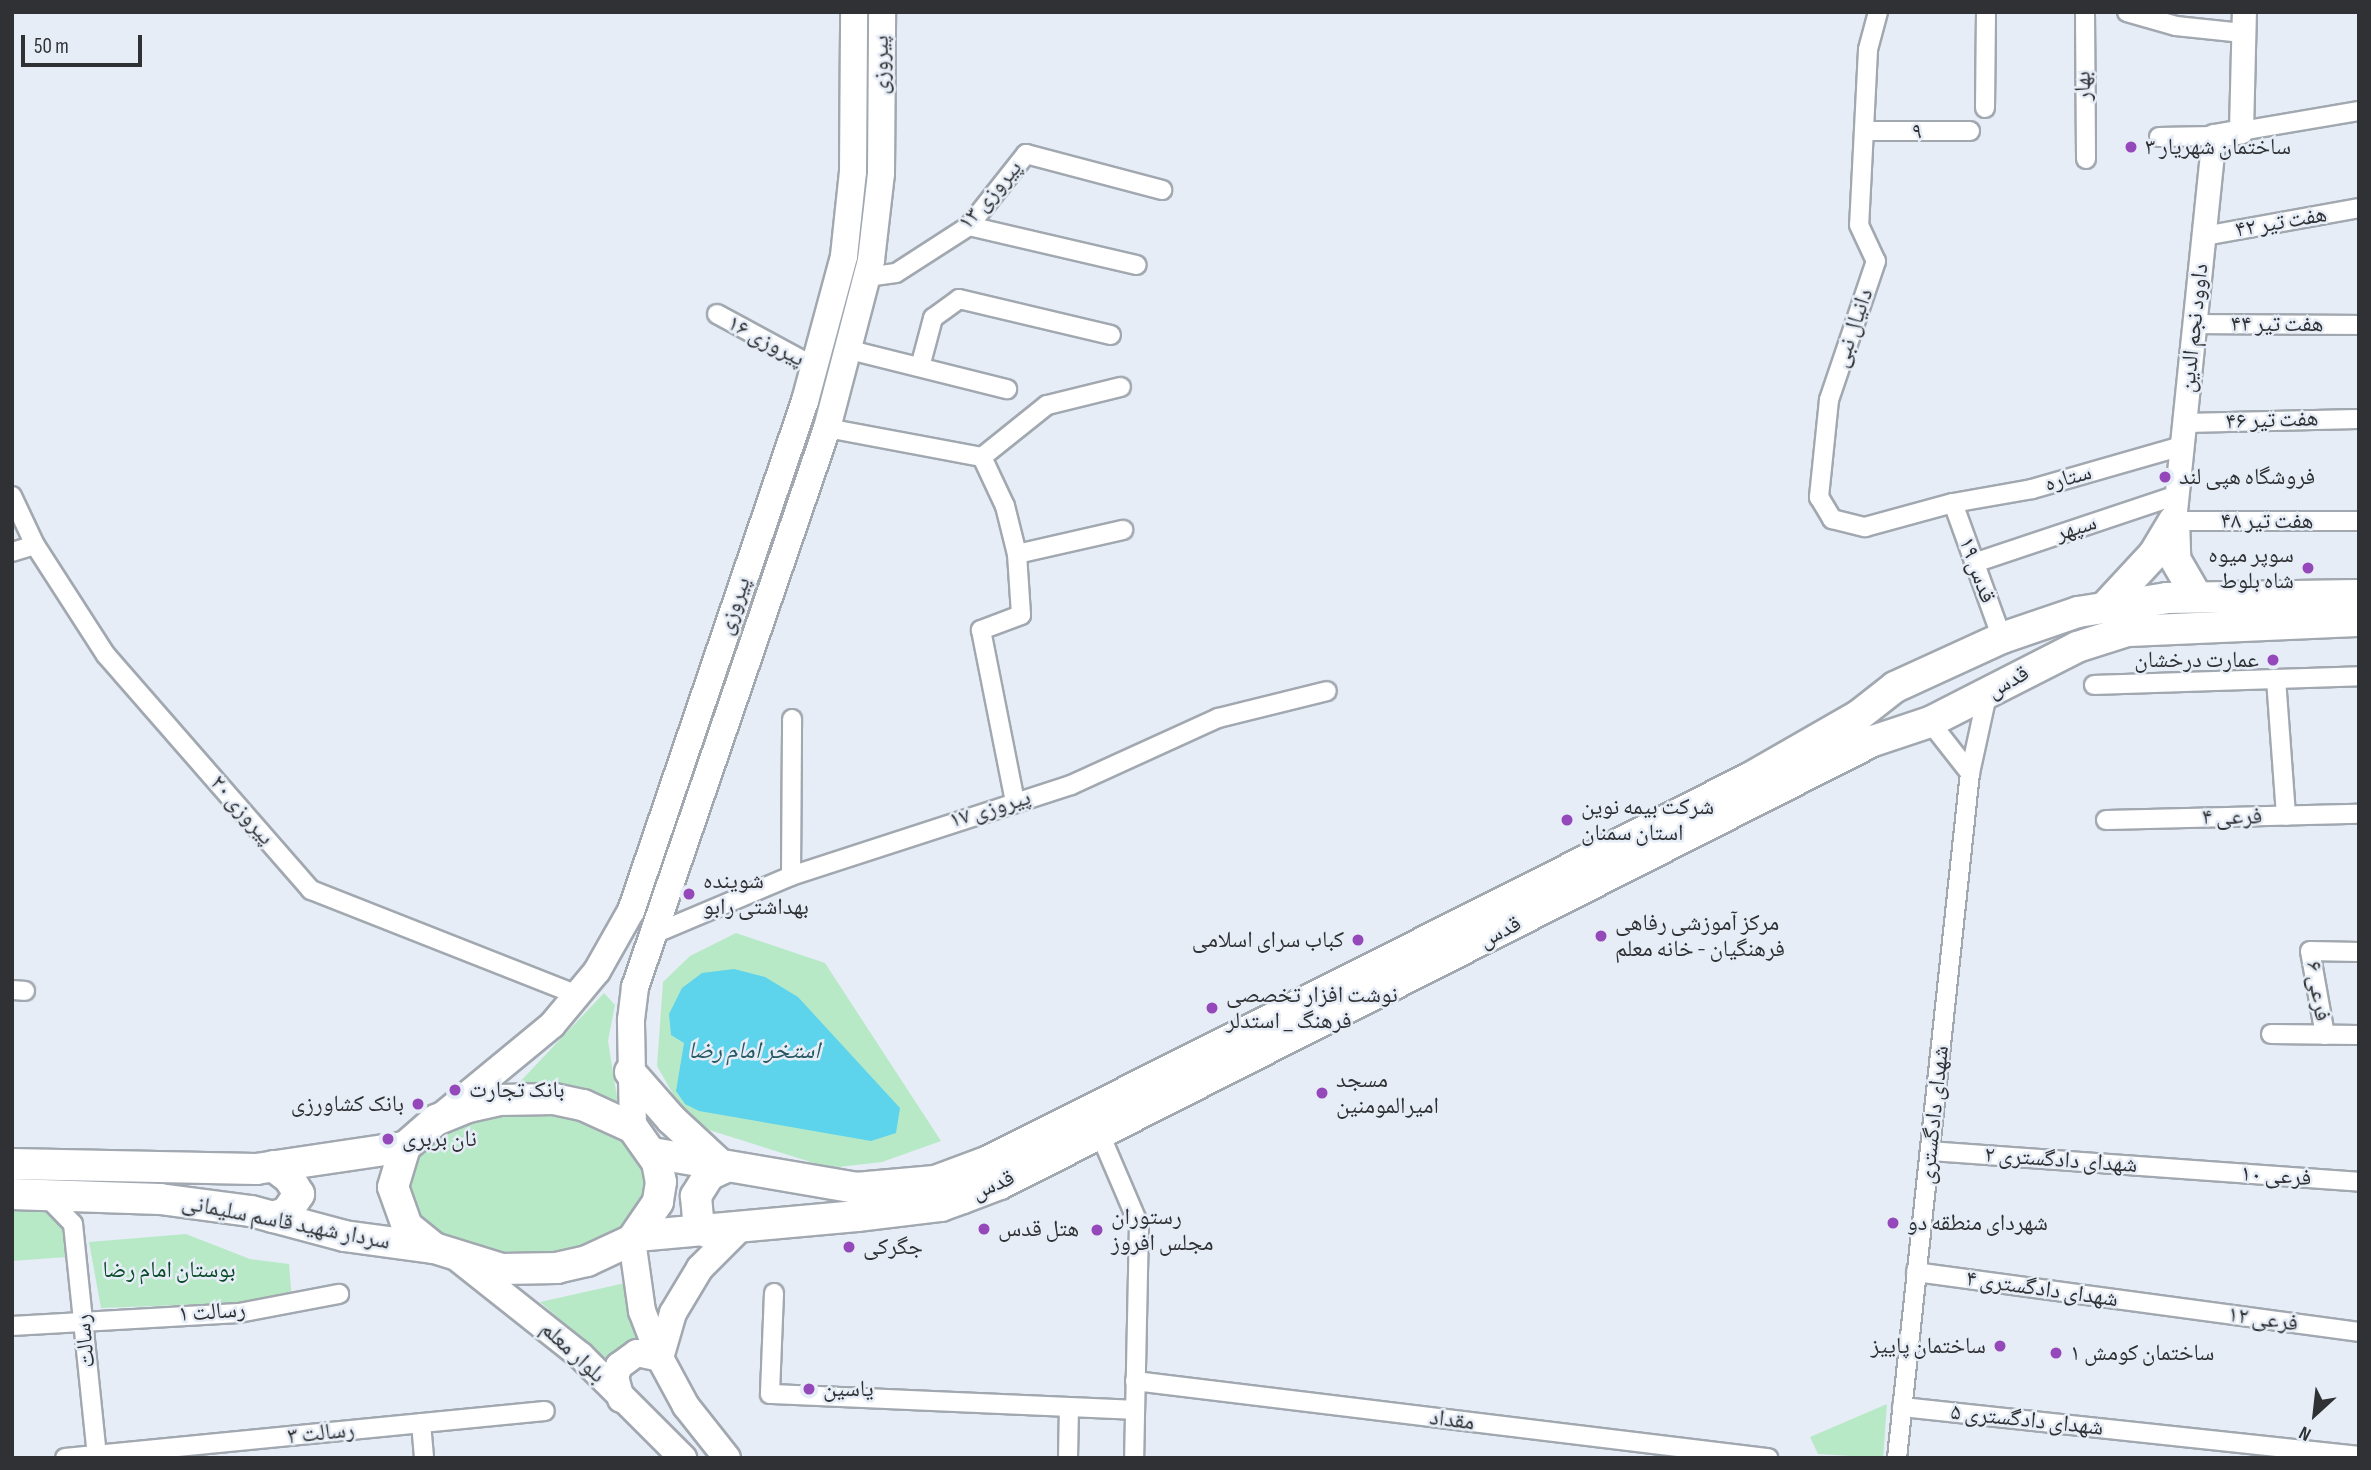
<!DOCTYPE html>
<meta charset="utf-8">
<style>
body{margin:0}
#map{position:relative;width:2371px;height:1470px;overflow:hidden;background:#e6edf6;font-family:"Sofia Sans Condensed","Noto Naskh Arabic",sans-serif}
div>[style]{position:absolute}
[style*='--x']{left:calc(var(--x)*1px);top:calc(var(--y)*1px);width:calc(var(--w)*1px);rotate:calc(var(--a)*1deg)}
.green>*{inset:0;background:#b8e9c7}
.water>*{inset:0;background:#5dd3ec}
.roads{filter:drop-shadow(2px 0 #a2a8b0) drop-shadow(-2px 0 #a2a8b0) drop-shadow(0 2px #a2a8b0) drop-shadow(0 -2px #a2a8b0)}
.minor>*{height:18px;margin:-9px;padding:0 9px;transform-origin:9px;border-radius:9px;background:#fff}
.tertiary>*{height:23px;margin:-11.5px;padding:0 11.5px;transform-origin:11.5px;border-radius:11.5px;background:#fff}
.secondary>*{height:26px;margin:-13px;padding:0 13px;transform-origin:13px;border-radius:13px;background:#fff}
.primary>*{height:30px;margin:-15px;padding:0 15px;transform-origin:15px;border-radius:15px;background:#fff}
.dots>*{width:19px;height:19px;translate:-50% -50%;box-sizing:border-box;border:4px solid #e6edf6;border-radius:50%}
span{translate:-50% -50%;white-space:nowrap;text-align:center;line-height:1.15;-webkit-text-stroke:5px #e6edf6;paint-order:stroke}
.street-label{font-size:23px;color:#2f3134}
.poi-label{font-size:23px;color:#2f3134}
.left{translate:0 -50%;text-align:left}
.right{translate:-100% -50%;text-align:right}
.park-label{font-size:23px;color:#0a4a29}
.water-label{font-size:24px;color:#265863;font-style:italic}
.frame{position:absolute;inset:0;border:14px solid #2f3134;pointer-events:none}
.north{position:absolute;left:2280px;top:1379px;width:70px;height:70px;-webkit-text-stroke:5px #e6edf6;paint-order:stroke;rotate:207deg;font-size:19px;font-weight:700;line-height:28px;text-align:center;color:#2f3134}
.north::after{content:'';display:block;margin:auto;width:24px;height:32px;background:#2f3134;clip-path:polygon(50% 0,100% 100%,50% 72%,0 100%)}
.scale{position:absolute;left:21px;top:35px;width:121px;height:32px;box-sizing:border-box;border:4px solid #2f3134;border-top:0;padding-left:9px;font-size:21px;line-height:24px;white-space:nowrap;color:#2f3134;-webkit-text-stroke:5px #e6edf6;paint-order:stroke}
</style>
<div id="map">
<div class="green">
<i style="clip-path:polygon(736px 933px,825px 963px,941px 1141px,882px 1162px,830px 1168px,690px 1124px,657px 1066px,663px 982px,690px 956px)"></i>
<i style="clip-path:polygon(604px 993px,615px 1005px,608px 1041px,618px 1103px,515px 1087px)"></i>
<i style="clip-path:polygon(515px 1108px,569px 1113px,620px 1132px,640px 1151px,649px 1194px,630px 1223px,601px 1244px,559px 1260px,494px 1257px,430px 1233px,410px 1212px,407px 1165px,428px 1140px,470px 1118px)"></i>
<i style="clip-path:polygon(12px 1209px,43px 1210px,61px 1223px,67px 1257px,12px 1261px)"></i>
<i style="clip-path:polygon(186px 1234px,250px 1259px,289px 1264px,292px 1301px,101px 1308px,89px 1242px)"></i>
<i style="clip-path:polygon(625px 1283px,637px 1342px,605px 1358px,540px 1302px)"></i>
<i style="clip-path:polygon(1887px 1404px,1883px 1458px,1818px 1454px,1810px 1437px)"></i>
</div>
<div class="water">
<i style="clip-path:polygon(734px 969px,765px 977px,798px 997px,900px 1108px,896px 1133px,871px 1141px,699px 1111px,685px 1104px,676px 1091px,684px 1043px,671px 1035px,669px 1014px,682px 988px,702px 973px)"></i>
</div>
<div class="roads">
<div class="minor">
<i style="--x:1878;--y:12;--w:39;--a:105"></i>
<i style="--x:1868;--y:50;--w:175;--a:92.9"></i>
<i style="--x:1859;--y:225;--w:40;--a:65"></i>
<i style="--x:1876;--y:261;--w:147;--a:108.7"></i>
<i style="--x:1829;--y:400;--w:98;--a:95.9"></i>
<i style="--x:1819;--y:497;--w:26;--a:59"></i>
<i style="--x:1832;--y:519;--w:34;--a:14"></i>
<i style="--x:1865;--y:527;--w:91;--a:-15.3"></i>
<i style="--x:1953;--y:503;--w:80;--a:-10"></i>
<i style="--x:2032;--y:489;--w:156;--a:-16"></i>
<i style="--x:2085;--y:12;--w:147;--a:89.6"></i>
<i style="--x:2127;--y:12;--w:51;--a:15.9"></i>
<i style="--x:2176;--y:26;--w:67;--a:6"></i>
<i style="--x:1985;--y:108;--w:96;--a:-89.4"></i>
<i style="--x:1864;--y:131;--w:106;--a:0"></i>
<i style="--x:2241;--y:131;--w:120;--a:-9.6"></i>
<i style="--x:2159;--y:137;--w:55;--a:-1"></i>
<i style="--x:969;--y:226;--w:172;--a:13.1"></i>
<i style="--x:2204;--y:236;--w:158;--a:-10.2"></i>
<i style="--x:867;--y:277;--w:29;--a:-8"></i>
<i style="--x:896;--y:273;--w:87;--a:-32.8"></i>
<i style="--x:969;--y:226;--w:92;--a:-51.6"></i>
<i style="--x:1026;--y:154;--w:141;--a:14.8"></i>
<i style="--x:717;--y:314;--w:111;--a:28.4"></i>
<i style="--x:2195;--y:324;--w:164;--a:0.3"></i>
<i style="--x:850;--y:350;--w:162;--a:14"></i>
<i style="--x:920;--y:367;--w:51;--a:-75.1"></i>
<i style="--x:933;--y:318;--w:32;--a:-36"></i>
<i style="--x:959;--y:299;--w:156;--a:13.3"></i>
<i style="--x:2184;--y:423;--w:175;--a:-1.3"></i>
<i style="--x:827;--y:428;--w:158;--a:10.6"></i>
<i style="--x:982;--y:457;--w:54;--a:64.9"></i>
<i style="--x:1005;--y:506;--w:49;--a:76"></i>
<i style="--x:1017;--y:554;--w:61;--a:86.2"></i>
<i style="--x:1021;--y:615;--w:43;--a:159.4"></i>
<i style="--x:981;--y:630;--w:174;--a:78.8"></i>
<i style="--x:982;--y:457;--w:83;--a:-38.7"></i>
<i style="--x:1047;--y:405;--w:76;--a:-13.7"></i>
<i style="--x:12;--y:496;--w:54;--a:64.9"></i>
<i style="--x:35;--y:545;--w:131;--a:57.2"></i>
<i style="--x:106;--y:655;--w:312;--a:48.9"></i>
<i style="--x:311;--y:890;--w:286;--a:21.5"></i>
<i style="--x:1953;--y:503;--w:144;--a:70.1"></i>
<i style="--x:2174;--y:521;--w:185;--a:0"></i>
<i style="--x:12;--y:552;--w:24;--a:-17"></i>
<i style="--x:1017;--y:554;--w:109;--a:-12.8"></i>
<i style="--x:1974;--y:563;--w:214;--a:-18.5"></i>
<i style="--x:2276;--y:679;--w:137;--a:85.8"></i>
<i style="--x:2094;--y:685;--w:265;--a:-1.9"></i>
<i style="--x:1930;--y:722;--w:65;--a:51.9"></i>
<i style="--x:2106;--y:820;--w:253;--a:-1.4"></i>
<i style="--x:791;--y:876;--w:157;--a:-89.6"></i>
<i style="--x:654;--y:934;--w:149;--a:-22.9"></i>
<i style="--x:791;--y:876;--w:294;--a:-18"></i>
<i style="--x:1071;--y:785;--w:162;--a:-24.5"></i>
<i style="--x:1218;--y:718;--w:112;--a:-13.9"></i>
<i style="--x:12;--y:990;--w:13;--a:4"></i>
<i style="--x:2271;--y:1034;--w:88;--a:0.7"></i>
<i style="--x:2325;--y:1035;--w:85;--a:-100.1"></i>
<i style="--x:2310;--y:951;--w:49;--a:1.2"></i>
<i style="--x:1100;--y:1134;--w:99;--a:66.8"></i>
<i style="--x:1139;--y:1225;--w:233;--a:91.2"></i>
<i style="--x:1930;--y:1151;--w:430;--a:4.1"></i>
<i style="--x:45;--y:1195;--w:40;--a:46"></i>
<i style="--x:73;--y:1224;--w:235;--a:84.1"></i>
<i style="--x:1916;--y:1272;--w:447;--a:7.7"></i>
<i style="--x:774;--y:1293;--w:101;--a:92.3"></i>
<i style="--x:770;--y:1394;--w:365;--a:2.5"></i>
<i style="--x:12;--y:1326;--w:227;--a:-3.3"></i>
<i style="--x:239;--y:1313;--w:102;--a:-10.8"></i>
<i style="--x:1135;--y:1381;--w:638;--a:6.94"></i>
<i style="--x:1902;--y:1407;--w:460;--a:6.1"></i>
<i style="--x:421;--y:1423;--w:35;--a:85"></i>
<i style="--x:65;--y:1458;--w:482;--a:-5.6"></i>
<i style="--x:1068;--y:1458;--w:51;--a:-88.9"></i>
<i style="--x:1897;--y:1458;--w:689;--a:-83.92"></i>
<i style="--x:1970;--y:773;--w:80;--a:-77.7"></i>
</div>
<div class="tertiary">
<i style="--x:2174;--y:521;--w:387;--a:-84.1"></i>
<i style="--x:2214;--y:136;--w:27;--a:-10"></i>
<i style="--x:2241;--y:131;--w:119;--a:-88.6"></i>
</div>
<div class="secondary">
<i style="--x:444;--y:1114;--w:140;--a:-39.5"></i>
<i style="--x:552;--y:1025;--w:70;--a:-50.2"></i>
<i style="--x:597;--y:971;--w:69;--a:-60.5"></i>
<i style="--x:631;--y:911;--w:539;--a:-71.16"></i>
<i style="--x:805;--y:401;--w:150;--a:-74.9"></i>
<i style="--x:844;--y:256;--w:84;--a:-83.9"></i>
<i style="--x:853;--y:172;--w:160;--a:-89.6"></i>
<i style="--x:633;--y:1128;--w:108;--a:-91.1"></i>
<i style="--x:631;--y:1020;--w:33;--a:-83"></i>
<i style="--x:635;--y:987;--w:591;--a:-71.04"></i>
<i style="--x:827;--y:428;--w:174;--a:-75.3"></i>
<i style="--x:871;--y:260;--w:87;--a:-83.4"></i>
<i style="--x:881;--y:174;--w:162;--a:-89.6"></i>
<i style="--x:632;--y:1240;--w:72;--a:82"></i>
<i style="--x:642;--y:1311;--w:50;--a:69"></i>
<i style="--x:660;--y:1358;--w:55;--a:61.6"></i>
<i style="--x:686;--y:1406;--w:66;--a:51.7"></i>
<i style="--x:460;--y:1260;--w:153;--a:38.4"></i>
<i style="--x:580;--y:1355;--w:146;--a:45"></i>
<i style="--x:621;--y:1399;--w:23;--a:-105"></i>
<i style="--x:615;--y:1377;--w:12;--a:-70"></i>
<i style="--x:619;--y:1366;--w:22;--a:-36"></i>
<i style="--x:637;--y:1353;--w:24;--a:12"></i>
<i style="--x:660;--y:1358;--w:47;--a:-73.9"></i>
<i style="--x:673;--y:1313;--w:52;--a:-59"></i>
<i style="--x:700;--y:1268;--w:55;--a:-45"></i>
</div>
<div class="primary">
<i style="--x:2104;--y:608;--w:74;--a:-47.2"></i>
<i style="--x:2154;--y:554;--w:39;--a:-59"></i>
<i style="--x:2174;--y:521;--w:38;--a:88"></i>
<i style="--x:2175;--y:559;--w:44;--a:59.9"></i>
<i style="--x:630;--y:1072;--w:62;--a:48.9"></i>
<i style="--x:671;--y:1119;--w:72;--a:42.8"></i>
<i style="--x:724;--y:1168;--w:17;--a:155"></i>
<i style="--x:709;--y:1175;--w:25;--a:122"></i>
<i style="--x:696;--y:1196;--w:23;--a:85"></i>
<i style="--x:698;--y:1219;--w:16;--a:55"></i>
<i style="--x:554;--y:1099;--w:30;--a:12"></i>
<i style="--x:583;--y:1105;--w:55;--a:24.7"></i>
<i style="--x:633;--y:1128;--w:42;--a:54.8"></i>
<i style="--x:657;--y:1162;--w:20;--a:79"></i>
<i style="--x:661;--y:1182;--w:20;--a:99"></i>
<i style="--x:658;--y:1202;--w:46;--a:124.4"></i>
<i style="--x:632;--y:1240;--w:50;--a:155"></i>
<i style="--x:587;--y:1261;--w:31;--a:167"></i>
<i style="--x:557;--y:1268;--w:55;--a:179"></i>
<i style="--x:502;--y:1269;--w:71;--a:-162.8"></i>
<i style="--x:434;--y:1248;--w:35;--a:-141"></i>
<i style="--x:407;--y:1226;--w:41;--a:-109.7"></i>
<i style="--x:393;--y:1187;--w:42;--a:-73.3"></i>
<i style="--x:405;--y:1147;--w:41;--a:-41.1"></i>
<i style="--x:436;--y:1120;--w:35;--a:-22"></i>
<i style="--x:469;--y:1107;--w:31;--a:-13"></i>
<i style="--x:499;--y:1100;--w:55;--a:-1"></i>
<i style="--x:652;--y:1153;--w:207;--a:9.7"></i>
<i style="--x:856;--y:1188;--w:79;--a:-5.1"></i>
<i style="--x:935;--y:1181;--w:58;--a:-20.3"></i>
<i style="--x:989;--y:1161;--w:850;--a:-26.72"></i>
<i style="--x:1748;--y:779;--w:127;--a:-29.8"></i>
<i style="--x:1858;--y:716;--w:47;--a:-38.1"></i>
<i style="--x:1895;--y:687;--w:118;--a:-24.6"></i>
<i style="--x:2002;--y:638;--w:80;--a:-18.9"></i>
<i style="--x:2078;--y:612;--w:90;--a:-8.9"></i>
<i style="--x:2167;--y:598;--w:192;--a:-0.9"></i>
<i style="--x:12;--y:1164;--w:244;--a:1.2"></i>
<i style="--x:256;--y:1169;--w:151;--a:-8.4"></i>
<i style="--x:273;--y:1166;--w:20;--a:37"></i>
<i style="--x:289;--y:1178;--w:19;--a:58"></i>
<i style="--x:299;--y:1194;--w:22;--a:124"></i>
<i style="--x:287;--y:1212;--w:15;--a:160"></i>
<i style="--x:12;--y:1194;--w:148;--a:1.9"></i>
<i style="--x:160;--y:1199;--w:92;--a:7.5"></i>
<i style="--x:251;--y:1211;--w:96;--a:15"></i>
<i style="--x:344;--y:1236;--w:91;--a:7.6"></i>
<i style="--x:637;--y:1236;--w:221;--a:-5.2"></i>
<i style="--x:857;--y:1216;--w:85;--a:-6.8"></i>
<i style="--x:941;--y:1206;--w:23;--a:-20"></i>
<i style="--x:963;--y:1198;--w:40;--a:-21"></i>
<i style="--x:1000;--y:1184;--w:979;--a:-26.91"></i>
<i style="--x:1873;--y:741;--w:60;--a:-18.4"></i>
<i style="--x:1930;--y:722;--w:165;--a:-27"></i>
<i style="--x:2077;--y:647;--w:52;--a:-17.7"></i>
<i style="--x:2127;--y:631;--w:232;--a:-2.5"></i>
</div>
</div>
<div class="dots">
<i style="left:2131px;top:147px;background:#9548ba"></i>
<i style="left:2165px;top:477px;background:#9548ba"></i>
<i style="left:2308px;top:568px;background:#9548ba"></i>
<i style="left:2273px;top:660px;background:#9548ba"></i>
<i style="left:1567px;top:820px;background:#9548ba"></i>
<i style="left:689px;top:894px;background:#9548ba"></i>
<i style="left:1601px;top:936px;background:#9548ba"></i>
<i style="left:1358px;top:940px;background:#9548ba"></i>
<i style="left:1212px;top:1008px;background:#9548ba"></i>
<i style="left:455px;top:1090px;background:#9548ba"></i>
<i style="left:1322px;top:1093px;background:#9548ba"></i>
<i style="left:418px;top:1104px;background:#9548ba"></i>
<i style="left:388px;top:1139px;background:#9548ba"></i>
<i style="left:1893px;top:1223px;background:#9548ba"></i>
<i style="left:984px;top:1229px;background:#9548ba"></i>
<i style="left:1097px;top:1230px;background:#9548ba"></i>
<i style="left:849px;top:1247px;background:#9548ba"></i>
<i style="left:2000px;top:1346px;background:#9548ba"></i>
<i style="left:2056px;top:1353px;background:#9548ba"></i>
<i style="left:809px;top:1389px;background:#9548ba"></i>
</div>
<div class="street-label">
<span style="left:881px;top:65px;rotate:-90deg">پیروزی</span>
<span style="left:2083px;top:86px;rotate:-91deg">بهار</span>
<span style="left:1917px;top:131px">۹</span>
<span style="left:990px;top:195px;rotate:-49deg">پیروزی ۱۳</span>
<span style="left:2281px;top:222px;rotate:-10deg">هفت تیر ۴۲</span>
<span style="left:2277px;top:324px">هفت تیر ۴۴</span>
<span style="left:1853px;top:328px;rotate:-71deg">دانیال نبی</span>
<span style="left:2194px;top:328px;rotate:-84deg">داوود نجم الدین</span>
<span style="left:766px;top:341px;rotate:28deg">پیروزی ۱۶</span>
<span style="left:2272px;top:420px;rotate:-2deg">هفت تیر ۴۶</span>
<span style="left:2068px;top:478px;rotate:-16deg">ستاره</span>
<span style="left:2267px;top:521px">هفت تیر ۴۸</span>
<span style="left:2076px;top:528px;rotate:-18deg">سپهر</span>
<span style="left:1977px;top:570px;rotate:70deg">قدس ۱۹</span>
<span style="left:734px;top:606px;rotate:-71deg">پیروزی</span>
<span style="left:2008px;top:682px;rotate:-29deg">قدس</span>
<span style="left:990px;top:809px;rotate:-17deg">پیروزی ۱۷</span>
<span style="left:242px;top:810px;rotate:49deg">پیروزی ۲۰</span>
<span style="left:2232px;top:817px;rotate:-1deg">فرعی ۴</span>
<span style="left:1500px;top:932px;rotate:-27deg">قدس</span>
<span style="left:2318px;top:991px;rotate:81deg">فرعی ۶</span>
<span style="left:1934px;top:1115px;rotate:-84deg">شهدای دادگستری</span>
<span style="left:2061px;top:1160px;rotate:4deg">شهدای دادگستری ۲</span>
<span style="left:2276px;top:1176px;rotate:4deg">فرعی ۱۰</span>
<span style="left:993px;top:1185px;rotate:-23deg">قدس</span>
<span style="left:286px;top:1222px;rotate:11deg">سردار شهید قاسم سلیمانی</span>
<span style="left:2042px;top:1289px;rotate:8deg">شهدای دادگستری ۴</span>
<span style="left:212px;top:1312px;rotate:-4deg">رسالت ۱</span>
<span style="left:2263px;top:1319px;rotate:8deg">فرعی ۱۲</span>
<span style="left:85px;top:1341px;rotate:-96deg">رسالت</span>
<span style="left:573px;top:1352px;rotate:43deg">بلوار معلم</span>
<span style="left:1452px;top:1420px;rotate:7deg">مقداد</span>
<span style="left:2027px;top:1420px;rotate:6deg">شهدای دادگستری ۵</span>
<span style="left:321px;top:1433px;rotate:-6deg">رسالت ۳</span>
</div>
<div class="poi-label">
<span class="left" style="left:2145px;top:147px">ساختمان شهریار ۳</span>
<span class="left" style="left:2179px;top:477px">فروشگاه هپی لند</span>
<span class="right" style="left:2294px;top:568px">سوپر میوه<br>شاه بلوط</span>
<span class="right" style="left:2259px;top:660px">عمارت درخشان</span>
<span class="left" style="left:1581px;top:820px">شرکت بیمه نوین<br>استان سمنان</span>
<span class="left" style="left:703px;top:894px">شوینده<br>بهداشتی رابو</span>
<span class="left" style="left:1615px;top:936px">مرکز آموزشی رفاهی<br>فرهنگیان - خانه معلم</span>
<span class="right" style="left:1344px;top:940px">کباب سرای اسلامی</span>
<span class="left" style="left:1226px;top:1008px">نوشت افزار تخصصی<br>فرهنگ _ استدلر</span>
<span class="left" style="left:1336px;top:1093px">مسجد<br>امیرالمومنین</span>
<span class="left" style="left:469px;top:1090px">بانک تجارت</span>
<span class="right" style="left:404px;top:1104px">بانک کشاورزی</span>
<span class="left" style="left:402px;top:1139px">نان بربری</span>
<span class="left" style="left:1111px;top:1230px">رستوران<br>مجلس افروز</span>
<span class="left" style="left:1907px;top:1223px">شهردای منطقه دو</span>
<span class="left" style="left:998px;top:1229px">هتل قدس</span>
<span class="left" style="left:863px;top:1247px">جگرکی</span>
<span class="right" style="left:1986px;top:1346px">ساختمان پاییز</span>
<span class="left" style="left:2070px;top:1353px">ساختمان کومش ۱</span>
<span class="left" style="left:823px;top:1389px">یاسین</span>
</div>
<div class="park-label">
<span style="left:169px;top:1270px">بوستان امام رضا</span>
</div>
<div class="water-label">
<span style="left:754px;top:1051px">استخر امام رضا</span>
</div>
<div class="frame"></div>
<div class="north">N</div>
<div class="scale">50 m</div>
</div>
